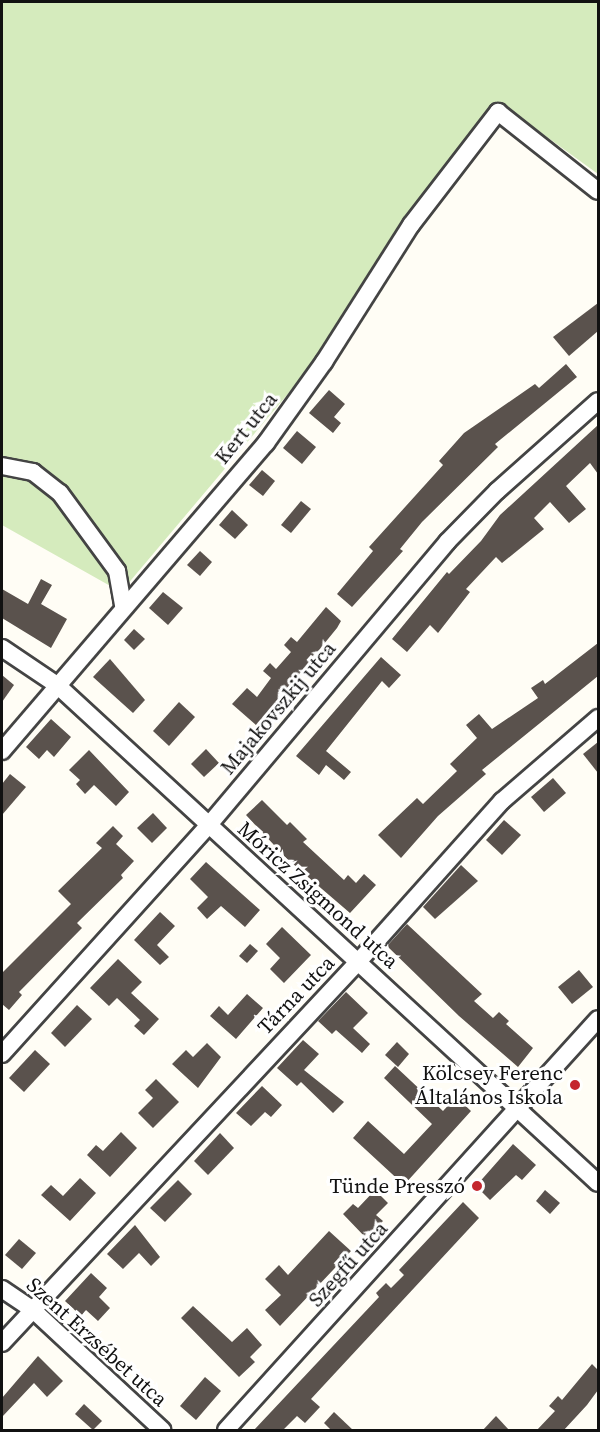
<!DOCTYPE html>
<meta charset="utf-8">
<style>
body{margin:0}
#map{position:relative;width:600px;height:1432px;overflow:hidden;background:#fffdf5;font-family:"Source Serif 4",serif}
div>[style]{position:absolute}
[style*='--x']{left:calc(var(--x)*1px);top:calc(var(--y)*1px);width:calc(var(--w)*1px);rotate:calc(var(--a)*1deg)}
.green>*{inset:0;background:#d5ebbd}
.building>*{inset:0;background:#5a524d}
.roads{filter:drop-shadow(2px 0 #444) drop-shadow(-2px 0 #444) drop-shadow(0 2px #444) drop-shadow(0 -2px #444)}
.minor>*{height:16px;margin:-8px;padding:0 8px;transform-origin:8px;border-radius:8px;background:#fff}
.dots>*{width:16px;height:16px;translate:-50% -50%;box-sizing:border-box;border:3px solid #fff;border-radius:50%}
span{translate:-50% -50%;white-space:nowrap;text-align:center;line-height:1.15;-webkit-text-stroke:6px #fff;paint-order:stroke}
.street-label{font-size:21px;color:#111}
.poi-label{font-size:21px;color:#111}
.right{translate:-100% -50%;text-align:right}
.frame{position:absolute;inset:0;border:3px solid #111;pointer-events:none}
</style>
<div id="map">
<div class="green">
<i style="clip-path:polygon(2px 2px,598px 2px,598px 174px,503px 105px,292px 389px,121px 592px,2px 525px)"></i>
</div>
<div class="building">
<i style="clip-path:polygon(598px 303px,598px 331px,569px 356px,553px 337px)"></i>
<i style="clip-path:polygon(566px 364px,577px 377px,495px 444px,498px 447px,422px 522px,400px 549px,403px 551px,352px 607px,337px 594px,373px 551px,369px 547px,443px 465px,439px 461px,464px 433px,535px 384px,539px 388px)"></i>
<i style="clip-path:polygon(329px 390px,345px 404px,334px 417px,341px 423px,333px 433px,309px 413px)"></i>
<i style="clip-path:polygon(598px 425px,598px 474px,590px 463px,566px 486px,586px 509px,569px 523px,550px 502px,534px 518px,544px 529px,502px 563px,496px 557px,466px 589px,470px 592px,438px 633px,430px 625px,407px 652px,392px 639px,447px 572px,449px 574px,481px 541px,500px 515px)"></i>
<i style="clip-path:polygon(297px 431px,316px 447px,302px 464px,283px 448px)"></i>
<i style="clip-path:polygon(262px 470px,275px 481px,263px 496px,249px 485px)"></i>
<i style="clip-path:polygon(301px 501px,311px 509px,291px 533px,281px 525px)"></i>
<i style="clip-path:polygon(232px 510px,248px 525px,235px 539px,219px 525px)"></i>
<i style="clip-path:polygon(200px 551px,212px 562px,200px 576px,187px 565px)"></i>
<i style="clip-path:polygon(41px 579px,52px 585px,41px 604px,67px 619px,51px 648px,2px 618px,2px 589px,28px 604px)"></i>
<i style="clip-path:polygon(163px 592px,183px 608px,168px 625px,149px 608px)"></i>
<i style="clip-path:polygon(326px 607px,341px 621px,337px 628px,257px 726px,232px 704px,247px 688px,257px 697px,271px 678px,263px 671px,270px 663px,276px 669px,291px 652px,284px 645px,291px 637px,297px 642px)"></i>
<i style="clip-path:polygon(134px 629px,145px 639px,134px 650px,124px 640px)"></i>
<i style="clip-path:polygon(598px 643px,598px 676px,482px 770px,486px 774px,438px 816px,401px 858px,378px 835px,417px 798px,423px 804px,457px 771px,450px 764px,477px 738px,466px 725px,479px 714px,492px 729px,538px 698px,531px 688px,543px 680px,545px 684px)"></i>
<i style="clip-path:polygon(381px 657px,401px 675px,389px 688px,382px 681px,326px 751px,351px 772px,344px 780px,326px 765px,319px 775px,296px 756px)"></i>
<i style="clip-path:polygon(110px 659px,145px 700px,133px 713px,93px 677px)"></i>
<i style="clip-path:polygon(2px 675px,14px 685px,2px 702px)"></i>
<i style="clip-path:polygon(179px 702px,195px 717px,169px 746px,153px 731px)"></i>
<i style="clip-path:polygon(51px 719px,71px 737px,54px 757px,47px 750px,39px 759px,26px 747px)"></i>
<i style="clip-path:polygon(598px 742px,598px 773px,583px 754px)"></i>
<i style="clip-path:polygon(206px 749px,219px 763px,204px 777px,191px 764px)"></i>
<i style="clip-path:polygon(89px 750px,129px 792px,116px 806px,94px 785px,85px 794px,76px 784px,80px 780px,69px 770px)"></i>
<i style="clip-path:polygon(10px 774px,26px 787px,2px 815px,2px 784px)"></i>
<i style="clip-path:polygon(553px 778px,566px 793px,544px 812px,531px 797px)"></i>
<i style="clip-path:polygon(262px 800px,287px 825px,290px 822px,307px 839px,303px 842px,344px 880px,348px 875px,356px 883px,364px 874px,376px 885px,350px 913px,287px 859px,246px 815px)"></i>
<i style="clip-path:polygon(153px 813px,167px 828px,152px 843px,137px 828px)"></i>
<i style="clip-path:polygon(504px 820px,521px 835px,502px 855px,486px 840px)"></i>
<i style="clip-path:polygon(113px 826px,123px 836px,116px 844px,134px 861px,121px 875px,123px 878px,77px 923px,82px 928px,19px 992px,22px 995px,9px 1010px,2px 1004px,2px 973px,71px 904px,58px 891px,102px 848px,96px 843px)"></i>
<i style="clip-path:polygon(206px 862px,260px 910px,245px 927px,221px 906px,207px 919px,197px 908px,208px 897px,190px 879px)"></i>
<i style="clip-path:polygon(461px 865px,478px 881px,435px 919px,423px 907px)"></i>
<i style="clip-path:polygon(160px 912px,175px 926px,157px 945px,169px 957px,160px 965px,134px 940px)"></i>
<i style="clip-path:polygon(407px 924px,482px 994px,474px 1001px,493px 1018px,499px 1012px,509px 1021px,506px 1024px,533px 1048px,518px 1067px,459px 1016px,387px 946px)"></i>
<i style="clip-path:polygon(282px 927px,311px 955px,284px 983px,270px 969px,280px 958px,266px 944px)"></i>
<i style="clip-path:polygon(250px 944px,258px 951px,247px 963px,239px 956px)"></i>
<i style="clip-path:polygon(118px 959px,142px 982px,131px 993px,159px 1019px,144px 1035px,134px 1026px,140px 1020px,117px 998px,109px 1006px,90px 988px)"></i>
<i style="clip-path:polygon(579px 970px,593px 987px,572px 1004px,558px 987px)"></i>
<i style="clip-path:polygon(346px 992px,368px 1013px,353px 1028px,370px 1044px,362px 1053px,336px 1030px,332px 1034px,318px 1021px)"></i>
<i style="clip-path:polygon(247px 994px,263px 1008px,236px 1039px,210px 1016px,219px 1006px,228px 1015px)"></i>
<i style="clip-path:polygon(77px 1005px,92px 1019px,65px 1047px,51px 1033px)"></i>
<i style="clip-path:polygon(303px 1040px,319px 1054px,304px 1070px,344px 1102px,333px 1113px,301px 1082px,297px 1086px,277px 1068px)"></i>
<i style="clip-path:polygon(397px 1042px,409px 1054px,398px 1067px,385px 1055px)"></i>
<i style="clip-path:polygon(207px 1043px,221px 1057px,198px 1088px,172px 1064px,186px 1050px,193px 1057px)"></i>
<i style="clip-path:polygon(35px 1050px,50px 1064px,24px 1092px,9px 1078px)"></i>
<i style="clip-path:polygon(395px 1066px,443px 1111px,456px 1097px,471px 1111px,404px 1185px,353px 1138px,368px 1121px,404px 1154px,432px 1124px,384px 1078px)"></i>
<i style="clip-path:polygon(156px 1079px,179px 1102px,153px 1128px,138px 1113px,153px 1098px,145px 1090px)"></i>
<i style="clip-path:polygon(262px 1086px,282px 1105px,271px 1117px,265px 1112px,251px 1126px,236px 1113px)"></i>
<i style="clip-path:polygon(121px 1132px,137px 1148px,110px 1177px,87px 1155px,96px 1145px,103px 1151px)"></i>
<i style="clip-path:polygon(220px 1133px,234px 1148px,208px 1175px,194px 1161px)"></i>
<i style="clip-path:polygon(513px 1144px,536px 1165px,522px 1180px,516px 1175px,490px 1200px,476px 1186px)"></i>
<i style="clip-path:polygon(80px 1178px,96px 1193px,70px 1221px,41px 1195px,51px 1185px,63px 1196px)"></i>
<i style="clip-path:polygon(178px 1180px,192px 1194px,165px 1222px,150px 1208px)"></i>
<i style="clip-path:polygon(375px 1190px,388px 1203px,376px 1215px,383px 1221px,366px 1238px,343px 1214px,353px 1204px,358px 1208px)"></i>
<i style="clip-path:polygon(545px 1190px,560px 1203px,550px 1214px,536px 1201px)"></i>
<i style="clip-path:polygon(463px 1202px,479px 1218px,311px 1399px,320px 1407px,305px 1423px,297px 1416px,282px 1431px,253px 1431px,379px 1297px,376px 1293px,386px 1283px,391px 1288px,404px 1275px,399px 1270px)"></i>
<i style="clip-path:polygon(135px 1225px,160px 1257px,151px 1266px,139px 1253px,123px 1269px,107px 1254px)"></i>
<i style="clip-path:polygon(329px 1231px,351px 1251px,280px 1326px,265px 1310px,281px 1295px,265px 1279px,279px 1265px,288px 1275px)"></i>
<i style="clip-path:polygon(19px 1239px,36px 1253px,22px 1269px,5px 1255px)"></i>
<i style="clip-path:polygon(91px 1273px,107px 1288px,99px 1297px,110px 1308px,98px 1321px,86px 1310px,81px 1316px,65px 1301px)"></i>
<i style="clip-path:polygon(193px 1306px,232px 1342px,247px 1328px,262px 1345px,250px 1357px,255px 1362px,239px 1377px,181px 1318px)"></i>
<i style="clip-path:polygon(38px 1356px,63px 1381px,47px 1397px,34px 1383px,2px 1417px,2px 1398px)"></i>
<i style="clip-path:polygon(592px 1364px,598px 1370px,598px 1390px,587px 1405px,563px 1431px,536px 1431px,555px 1411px,549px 1406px,558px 1396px,562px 1400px)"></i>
<i style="clip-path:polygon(205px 1377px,221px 1391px,196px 1420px,180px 1406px)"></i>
<i style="clip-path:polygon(84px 1404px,102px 1421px,93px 1430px,75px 1414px)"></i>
<i style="clip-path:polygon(334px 1412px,354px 1431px,332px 1431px,324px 1423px)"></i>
<i style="clip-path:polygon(496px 1416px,510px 1431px,482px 1431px)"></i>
</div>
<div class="roads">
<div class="minor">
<i style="--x:2;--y:466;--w:32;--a:11"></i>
<i style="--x:33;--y:472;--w:34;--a:38"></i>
<i style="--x:60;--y:493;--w:97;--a:53.8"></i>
<i style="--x:117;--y:571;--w:36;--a:80"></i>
<i style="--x:2;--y:648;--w:66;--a:33.9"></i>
<i style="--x:57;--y:685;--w:735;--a:42.63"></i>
<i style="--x:2;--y:751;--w:406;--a:-49.4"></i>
<i style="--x:266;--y:443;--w:100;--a:-54.4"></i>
<i style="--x:324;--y:362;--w:162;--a:-57.6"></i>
<i style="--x:411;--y:225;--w:143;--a:-52.4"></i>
<i style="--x:498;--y:112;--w:127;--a:38.3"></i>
<i style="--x:2;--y:1054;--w:307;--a:-47.9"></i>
<i style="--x:208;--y:826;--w:371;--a:-49.9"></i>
<i style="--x:447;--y:542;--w:71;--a:-45.6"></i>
<i style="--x:497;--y:491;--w:135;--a:-41.7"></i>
<i style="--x:2;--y:1289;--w:36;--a:34"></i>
<i style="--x:32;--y:1309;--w:178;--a:42.9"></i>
<i style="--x:2;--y:1343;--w:521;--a:-46.94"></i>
<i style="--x:358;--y:962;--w:216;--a:-48.2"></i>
<i style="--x:502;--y:801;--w:127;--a:-40.8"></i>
<i style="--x:226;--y:1430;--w:554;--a:-47.85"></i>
</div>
</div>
<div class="dots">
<i style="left:575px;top:1085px;background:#c4262e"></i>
<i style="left:477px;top:1186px;background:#c4262e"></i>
</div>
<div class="street-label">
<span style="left:246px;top:428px;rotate:-51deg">Kert utca</span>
<span style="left:278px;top:708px;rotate:-50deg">Majakovszkij utca</span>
<span style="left:318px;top:895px;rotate:42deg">Móricz Zsigmond utca</span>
<span style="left:296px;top:995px;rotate:-46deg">Tárna utca</span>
<span style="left:348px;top:1264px;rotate:-48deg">Szegfű utca</span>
<span style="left:97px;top:1342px;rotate:42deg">Szent Erzsébet utca</span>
</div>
<div class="poi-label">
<span class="right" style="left:563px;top:1085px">Kölcsey Ferenc<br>Általános Iskola</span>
<span class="right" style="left:465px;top:1186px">Tünde Presszó</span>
</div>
<div class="frame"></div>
</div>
